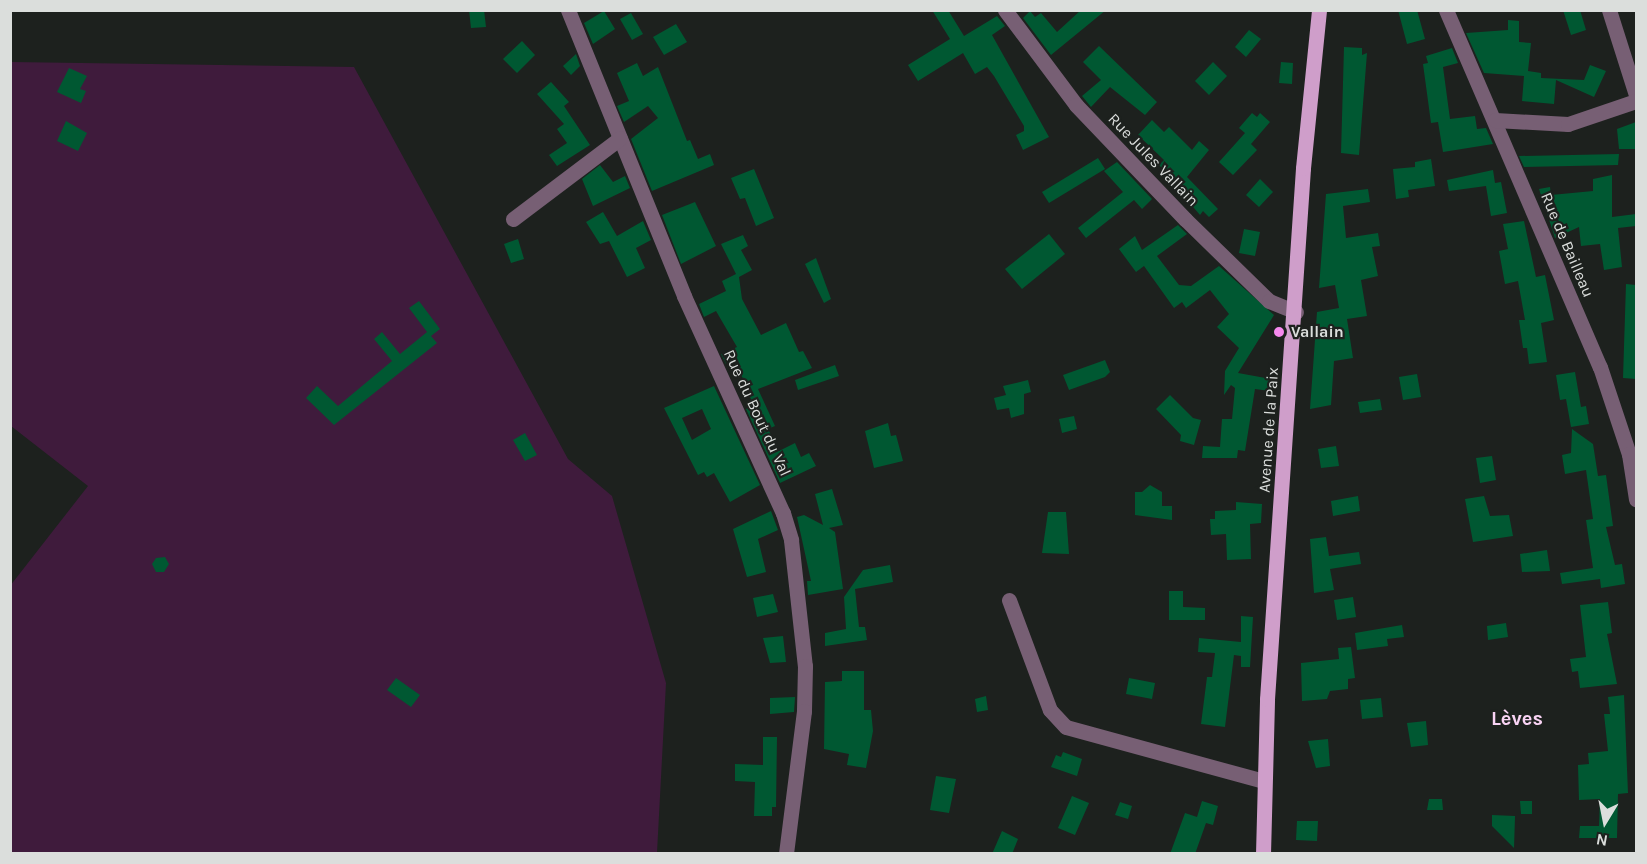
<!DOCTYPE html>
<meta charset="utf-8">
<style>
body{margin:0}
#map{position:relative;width:1647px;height:864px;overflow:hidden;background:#1d211e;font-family:Karla,sans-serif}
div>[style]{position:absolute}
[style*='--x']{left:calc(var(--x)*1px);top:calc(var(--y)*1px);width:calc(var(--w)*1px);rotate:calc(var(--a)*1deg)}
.green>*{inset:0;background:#3f1b3c}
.building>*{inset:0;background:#005832}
.minor>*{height:15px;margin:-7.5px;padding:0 7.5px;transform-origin:7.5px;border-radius:7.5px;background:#775f74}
.major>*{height:15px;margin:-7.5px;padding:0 7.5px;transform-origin:7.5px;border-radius:7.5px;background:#cf9eca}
.dots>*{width:16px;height:16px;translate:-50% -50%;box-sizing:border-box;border:3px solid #1d211e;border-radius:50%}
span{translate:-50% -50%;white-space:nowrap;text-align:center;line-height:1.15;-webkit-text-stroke:4.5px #1d211e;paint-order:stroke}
.street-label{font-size:16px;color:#dbdedc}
.poi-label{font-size:16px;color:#dbdedc;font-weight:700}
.left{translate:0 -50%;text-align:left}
.quarter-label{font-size:20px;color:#f9d3f4;font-weight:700}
.frame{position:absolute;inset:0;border:12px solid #dbdedc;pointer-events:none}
.north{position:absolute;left:1575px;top:792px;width:60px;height:60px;-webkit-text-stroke:4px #1d211e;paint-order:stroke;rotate:190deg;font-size:16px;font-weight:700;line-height:24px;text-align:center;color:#dbdedc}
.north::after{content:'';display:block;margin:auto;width:21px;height:27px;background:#dbdedc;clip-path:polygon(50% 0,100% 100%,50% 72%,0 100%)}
</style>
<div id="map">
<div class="green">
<i style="clip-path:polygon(11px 62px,354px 67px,568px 459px,612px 496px,666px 683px,657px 853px,11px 853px,10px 586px,88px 486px,11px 426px)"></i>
</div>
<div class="building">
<i style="clip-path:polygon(469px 10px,484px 10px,486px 27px,471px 28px)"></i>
<i style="clip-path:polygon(932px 10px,948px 10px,964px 36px,997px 16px,1005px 26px,992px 35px,1049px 137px,1023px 150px,1016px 135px,1024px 131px,1024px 126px,994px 76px,987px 67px,975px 74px,963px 53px,918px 81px,908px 65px,950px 39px)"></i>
<i style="clip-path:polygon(1081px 10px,1106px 10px,1051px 55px,1023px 18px,1030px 11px,1035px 17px,1041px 13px,1057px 32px)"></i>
<i style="clip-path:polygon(1398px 10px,1417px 10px,1425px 39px,1407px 44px)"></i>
<i style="clip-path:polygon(1563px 10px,1580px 10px,1586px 30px,1571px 35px)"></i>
<i style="clip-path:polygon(604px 11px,615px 29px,593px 44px,584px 23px)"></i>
<i style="clip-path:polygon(631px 13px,643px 34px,632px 40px,620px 19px)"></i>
<i style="clip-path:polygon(1508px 20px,1519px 21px,1519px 42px,1531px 43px,1528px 71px,1541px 73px,1541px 78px,1584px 80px,1590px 65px,1606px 71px,1594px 97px,1556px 80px,1554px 104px,1522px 101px,1524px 76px,1484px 73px,1466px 33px,1508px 30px)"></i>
<i style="clip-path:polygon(676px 24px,687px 42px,664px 55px,653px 37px)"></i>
<i style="clip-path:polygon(1249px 30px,1261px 39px,1246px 57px,1235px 47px)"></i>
<i style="clip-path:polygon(522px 41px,535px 55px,517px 73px,503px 59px)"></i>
<i style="clip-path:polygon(1099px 46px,1157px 102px,1145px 115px,1110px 87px,1091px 107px,1082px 96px,1101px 80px,1083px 62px)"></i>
<i style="clip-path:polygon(1344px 47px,1362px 48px,1362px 55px,1367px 53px,1359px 155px,1341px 153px)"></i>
<i style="clip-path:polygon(1452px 48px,1458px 63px,1443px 67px,1450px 119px,1475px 116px,1477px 129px,1486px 128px,1493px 144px,1443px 152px,1438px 122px,1431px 123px,1423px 64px,1428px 63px,1426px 56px)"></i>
<i style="clip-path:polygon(576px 54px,580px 66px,571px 75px,563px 66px)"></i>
<i style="clip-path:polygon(1213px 62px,1227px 76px,1209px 95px,1195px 81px)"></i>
<i style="clip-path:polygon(1281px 62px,1293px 63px,1292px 84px,1279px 83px)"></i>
<i style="clip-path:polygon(637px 63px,643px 76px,658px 67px,687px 141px,690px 140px,698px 159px,710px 154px,714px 165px,652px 191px,631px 139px,658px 118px,648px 106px,624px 122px,617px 106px,629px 101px,617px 73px)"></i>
<i style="clip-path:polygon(69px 68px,87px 76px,80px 89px,86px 91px,81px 103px,57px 92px)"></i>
<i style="clip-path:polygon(551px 82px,569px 102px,564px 106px,590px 145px,557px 166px,549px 155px,567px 143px,557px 129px,564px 124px,537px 94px)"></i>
<i style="clip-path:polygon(1252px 113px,1257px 117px,1260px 113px,1270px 122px,1251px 144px,1257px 150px,1233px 175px,1219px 162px,1245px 133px,1239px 128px)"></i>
<i style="clip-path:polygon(1152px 120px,1164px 132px,1169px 127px,1192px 150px,1199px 141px,1209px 150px,1187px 177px,1218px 209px,1209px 217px,1203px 211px,1200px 215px,1188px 201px,1191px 198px,1159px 165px,1164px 160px,1138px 135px)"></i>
<i style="clip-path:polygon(66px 121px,87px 133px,78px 151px,57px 141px)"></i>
<i style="clip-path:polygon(1636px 122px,1636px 149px,1619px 149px,1617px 129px)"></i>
<i style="clip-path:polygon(1619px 154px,1618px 165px,1524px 167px,1519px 156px)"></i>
<i style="clip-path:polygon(1098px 158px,1105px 169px,1049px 203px,1042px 192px)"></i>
<i style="clip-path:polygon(1431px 159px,1435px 186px,1408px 190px,1409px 197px,1396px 199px,1393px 169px,1415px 167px,1415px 162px)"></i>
<i style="clip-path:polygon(1117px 162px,1152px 199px,1142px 209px,1134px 200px,1086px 238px,1078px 228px,1123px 192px,1104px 171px)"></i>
<i style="clip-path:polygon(600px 165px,613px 182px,625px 176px,630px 188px,593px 206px,582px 179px)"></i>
<i style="clip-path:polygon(754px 169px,774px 218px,756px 226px,745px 198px,740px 199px,731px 178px)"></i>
<i style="clip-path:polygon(1493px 170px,1495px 183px,1501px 182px,1507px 213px,1491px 216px,1486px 186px,1449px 191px,1447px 180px)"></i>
<i style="clip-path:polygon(1612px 175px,1612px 217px,1636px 214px,1636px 226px,1618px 228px,1622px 267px,1604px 270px,1600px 244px,1581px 246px,1579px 227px,1555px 238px,1539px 189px,1550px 187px,1551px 195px,1593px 191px,1593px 179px)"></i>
<i style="clip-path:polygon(1260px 179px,1273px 192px,1259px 207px,1246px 195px)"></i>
<i style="clip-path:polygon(1368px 189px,1370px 202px,1343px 206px,1346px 238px,1378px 233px,1380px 246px,1372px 247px,1378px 276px,1361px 280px,1367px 316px,1347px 319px,1353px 358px,1334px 361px,1331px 405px,1310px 409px,1317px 312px,1339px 308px,1335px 285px,1319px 288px,1326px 194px)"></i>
<i style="clip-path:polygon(695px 202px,716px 246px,681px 264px,662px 215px)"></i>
<i style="clip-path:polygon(603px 212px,617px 236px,643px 221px,651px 240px,636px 248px,645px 268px,627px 277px,609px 241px,600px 244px,586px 222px)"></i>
<i style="clip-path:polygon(1524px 221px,1536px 277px,1545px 275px,1554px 320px,1541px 323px,1547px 362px,1529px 364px,1527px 348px,1523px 348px,1519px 320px,1525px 320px,1518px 281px,1505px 284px,1499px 251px,1508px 249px,1503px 224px)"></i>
<i style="clip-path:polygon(1178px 225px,1187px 234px,1157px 256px,1179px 285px,1191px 286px,1219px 266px,1274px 315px,1238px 373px,1271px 379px,1270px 391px,1255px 389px,1245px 451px,1238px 450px,1237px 458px,1202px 458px,1203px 446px,1220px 447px,1222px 419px,1232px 419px,1235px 388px,1231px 385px,1224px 395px,1225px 371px,1239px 348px,1217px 327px,1229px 314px,1210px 290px,1186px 308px,1182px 302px,1174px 308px,1144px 266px,1136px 272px,1119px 249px,1135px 236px,1142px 250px)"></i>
<i style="clip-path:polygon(1244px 229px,1260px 232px,1255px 256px,1239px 253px)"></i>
<i style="clip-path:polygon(1049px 234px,1065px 254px,1022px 289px,1005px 269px)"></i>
<i style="clip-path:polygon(743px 235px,748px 246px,741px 250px,752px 270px,739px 277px,742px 299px,761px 335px,786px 323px,799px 352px,803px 351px,812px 368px,758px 389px,775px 426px,768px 429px,779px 451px,795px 443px,801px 457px,809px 453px,816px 466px,780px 483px,746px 409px,754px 405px,732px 361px,726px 364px,721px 354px,737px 347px,716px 311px,704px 317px,699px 304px,726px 291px,722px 281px,736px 274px,721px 244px)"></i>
<i style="clip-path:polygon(518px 239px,524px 259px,511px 263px,504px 244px)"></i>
<i style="clip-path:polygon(816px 258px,831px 299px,824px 303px,805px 264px)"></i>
<i style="clip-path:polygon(1626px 284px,1636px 285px,1636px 379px,1623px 378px)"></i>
<i style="clip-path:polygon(419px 301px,440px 329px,431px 336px,437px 343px,334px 425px,306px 398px,317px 386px,338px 406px,392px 361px,374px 339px,382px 332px,400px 354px,427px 332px,409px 308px)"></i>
<i style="clip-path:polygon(1105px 360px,1110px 372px,1105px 377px,1069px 390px,1063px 375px)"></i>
<i style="clip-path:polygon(835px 365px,839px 376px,798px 390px,795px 380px)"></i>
<i style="clip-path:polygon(1575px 372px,1581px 407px,1586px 406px,1589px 424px,1571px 427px,1566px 399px,1560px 400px,1556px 375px)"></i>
<i style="clip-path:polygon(1417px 374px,1421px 397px,1403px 400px,1399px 377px)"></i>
<i style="clip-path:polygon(1028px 380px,1031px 392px,1024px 394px,1024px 414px,1011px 418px,1009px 408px,997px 410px,994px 398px,1006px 395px,1003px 386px)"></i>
<i style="clip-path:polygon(evenodd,714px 386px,760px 485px,730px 502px,714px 473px,707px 477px,704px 472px,698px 475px,664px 408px,714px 386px,702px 409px,711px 429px,692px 440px,682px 418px,702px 409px)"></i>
<i style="clip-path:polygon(1170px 395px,1193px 418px,1201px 420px,1194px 445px,1180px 441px,1181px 435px,1156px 409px)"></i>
<i style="clip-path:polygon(1380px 399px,1382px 410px,1360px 413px,1358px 402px)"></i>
<i style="clip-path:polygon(1074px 416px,1077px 429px,1062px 433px,1059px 419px)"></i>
<i style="clip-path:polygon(888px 423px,891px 436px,896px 435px,903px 461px,874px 468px,865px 431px)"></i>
<i style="clip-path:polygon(1572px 429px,1593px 444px,1598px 476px,1606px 475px,1613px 526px,1606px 527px,1615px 565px,1622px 564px,1625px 584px,1601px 588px,1600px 579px,1562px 584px,1560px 573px,1593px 568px,1586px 520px,1593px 519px,1586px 470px,1565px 474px,1562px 455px,1571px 453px)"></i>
<i style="clip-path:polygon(525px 433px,537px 455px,525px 461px,513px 440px)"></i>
<i style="clip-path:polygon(1336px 446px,1339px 466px,1321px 468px,1318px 449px)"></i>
<i style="clip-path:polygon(1492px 456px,1496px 480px,1480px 483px,1476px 458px)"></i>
<i style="clip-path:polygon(1150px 485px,1162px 492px,1162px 506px,1172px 506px,1172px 520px,1135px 515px,1135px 492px,1142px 492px)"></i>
<i style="clip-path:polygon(832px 489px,843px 525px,829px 528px,835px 532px,843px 589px,808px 595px,807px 581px,811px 581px,797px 517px,804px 515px,823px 525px,815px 494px)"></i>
<i style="clip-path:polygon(1358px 496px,1360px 511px,1333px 516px,1331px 501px)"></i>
<i style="clip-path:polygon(1484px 496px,1490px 516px,1509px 515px,1513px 536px,1473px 542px,1465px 499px)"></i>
<i style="clip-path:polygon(1236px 502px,1262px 504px,1261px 523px,1250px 524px,1251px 559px,1227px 560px,1226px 534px,1211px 535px,1210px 519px,1215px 519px,1215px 511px,1236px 510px)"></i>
<i style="clip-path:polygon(771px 511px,778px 530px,758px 539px,766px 572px,747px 577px,733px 529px)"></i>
<i style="clip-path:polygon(1048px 512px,1066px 512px,1069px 554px,1042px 553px)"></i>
<i style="clip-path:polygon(1326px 537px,1329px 556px,1359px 552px,1361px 564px,1330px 569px,1334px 590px,1314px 593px,1310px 539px)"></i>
<i style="clip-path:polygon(1547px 550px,1550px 571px,1522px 572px,1520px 554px)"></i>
<i style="clip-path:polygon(165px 557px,169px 564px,164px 572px,156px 572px,152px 564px,156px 558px)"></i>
<i style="clip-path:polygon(890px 565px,893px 582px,855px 589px,859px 627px,865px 627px,867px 640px,825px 646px,825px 633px,846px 629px,844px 597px,863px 570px)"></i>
<i style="clip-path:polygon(1169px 591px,1183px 591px,1183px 607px,1205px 608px,1205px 620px,1169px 620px)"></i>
<i style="clip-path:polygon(773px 594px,778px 612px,757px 617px,753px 598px)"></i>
<i style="clip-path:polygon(1353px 597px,1356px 617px,1337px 620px,1334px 600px)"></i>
<i style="clip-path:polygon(1608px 602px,1612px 633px,1607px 634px,1617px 684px,1580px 688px,1578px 671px,1572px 672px,1570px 659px,1586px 657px,1580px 605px)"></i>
<i style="clip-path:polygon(1241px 616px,1253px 617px,1250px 667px,1241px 667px,1241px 656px,1234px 655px,1225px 727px,1201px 724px,1207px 677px,1212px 677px,1215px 653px,1198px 652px,1199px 638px,1241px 642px)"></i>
<i style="clip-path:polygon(1506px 623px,1508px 637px,1488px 640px,1487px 626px)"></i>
<i style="clip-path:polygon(1402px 625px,1404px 637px,1387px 639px,1388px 646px,1357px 650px,1355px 633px)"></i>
<i style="clip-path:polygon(783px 636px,786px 662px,770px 663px,763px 638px)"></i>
<i style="clip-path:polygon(1351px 647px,1355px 678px,1348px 679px,1348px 689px,1330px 691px,1327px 699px,1302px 701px,1301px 663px,1339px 659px,1338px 648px)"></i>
<i style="clip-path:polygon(842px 671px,864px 671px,864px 710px,871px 710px,873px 731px,866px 768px,847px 765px,849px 754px,824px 749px,825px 682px,842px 681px)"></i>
<i style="clip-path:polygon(396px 678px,420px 695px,411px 707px,387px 690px)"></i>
<i style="clip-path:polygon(1129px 678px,1155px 683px,1152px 699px,1126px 694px)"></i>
<i style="clip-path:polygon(1624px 695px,1628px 793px,1618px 794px,1617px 838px,1579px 838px,1580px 826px,1599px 826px,1600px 799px,1579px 800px,1578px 765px,1589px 764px,1588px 753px,1608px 751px,1604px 714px,1610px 714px,1608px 697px)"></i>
<i style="clip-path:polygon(986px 696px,988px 710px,977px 712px,975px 699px)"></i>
<i style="clip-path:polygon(795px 697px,794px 712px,770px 714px,770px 698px)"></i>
<i style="clip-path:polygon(1381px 698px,1383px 717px,1362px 719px,1360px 700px)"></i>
<i style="clip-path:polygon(1426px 721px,1428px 745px,1411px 747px,1407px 723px)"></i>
<i style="clip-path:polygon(763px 737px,777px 737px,776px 807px,772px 807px,772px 816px,754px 816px,755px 782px,735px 781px,735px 764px,763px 765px)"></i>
<i style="clip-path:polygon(1328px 739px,1330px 766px,1316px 768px,1308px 741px)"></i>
<i style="clip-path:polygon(1063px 752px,1082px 759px,1077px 776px,1051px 767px,1056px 755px,1061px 757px)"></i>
<i style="clip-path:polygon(936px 776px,956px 779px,949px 813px,930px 810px)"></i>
<i style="clip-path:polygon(1072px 796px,1089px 803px,1075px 835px,1058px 828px)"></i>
<i style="clip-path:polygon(1429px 799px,1442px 799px,1443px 810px,1427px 810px)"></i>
<i style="clip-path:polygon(1202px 801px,1218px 806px,1213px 825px,1206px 823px,1195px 854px,1170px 854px,1185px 813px,1197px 817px)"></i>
<i style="clip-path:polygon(1520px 801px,1532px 801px,1532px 814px,1521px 814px)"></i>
<i style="clip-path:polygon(1120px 802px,1132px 806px,1128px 819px,1115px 815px)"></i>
<i style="clip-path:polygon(1492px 815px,1515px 816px,1514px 848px,1492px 826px)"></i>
<i style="clip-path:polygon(1297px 821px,1318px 821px,1317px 841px,1296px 840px)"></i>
<i style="clip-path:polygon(1002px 831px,1018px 839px,1012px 854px,992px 854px)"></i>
</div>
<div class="minor">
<i style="--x:568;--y:10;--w:309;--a:67.9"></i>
<i style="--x:684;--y:296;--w:239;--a:65.5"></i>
<i style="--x:783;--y:513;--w:28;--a:73"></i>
<i style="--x:791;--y:540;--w:127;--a:83.7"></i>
<i style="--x:805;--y:666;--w:45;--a:91.3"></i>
<i style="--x:804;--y:711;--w:144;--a:97.2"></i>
<i style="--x:1005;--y:10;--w:119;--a:53.2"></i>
<i style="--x:1076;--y:105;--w:158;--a:46.3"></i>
<i style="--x:1185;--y:219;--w:117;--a:44.3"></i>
<i style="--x:1269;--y:301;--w:29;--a:22"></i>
<i style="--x:1446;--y:10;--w:389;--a:66.7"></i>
<i style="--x:1600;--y:367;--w:92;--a:71.6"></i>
<i style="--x:1629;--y:454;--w:46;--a:81.2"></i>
<i style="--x:1609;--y:10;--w:89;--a:72.4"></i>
<i style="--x:1495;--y:120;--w:73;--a:3.1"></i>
<i style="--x:1568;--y:124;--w:72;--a:-18.7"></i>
<i style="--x:513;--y:219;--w:134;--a:-37.1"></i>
<i style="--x:1009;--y:600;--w:117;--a:69.6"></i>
<i style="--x:1050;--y:710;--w:23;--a:47"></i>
<i style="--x:1066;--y:727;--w:205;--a:15.3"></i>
</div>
<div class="major">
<i style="--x:1263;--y:854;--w:155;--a:-88.5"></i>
<i style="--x:1267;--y:699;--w:532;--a:-86.12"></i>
<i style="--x:1303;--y:168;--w:159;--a:-84.2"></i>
</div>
<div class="dots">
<i style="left:1279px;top:332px;background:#f689ee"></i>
</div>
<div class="street-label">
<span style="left:1153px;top:160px;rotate:46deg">Rue Jules Vallain</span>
<span style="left:1567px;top:245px;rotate:67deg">Rue de Bailleau</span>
<span style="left:757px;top:413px;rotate:65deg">Rue du Bout du Val</span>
<span style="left:1269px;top:430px;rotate:-86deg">Avenue de la Paix</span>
</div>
<div class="poi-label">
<span class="left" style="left:1291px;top:332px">Vallain</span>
</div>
<div class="quarter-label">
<span style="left:1517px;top:718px">Lèves</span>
</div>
<div class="frame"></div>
<div class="north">N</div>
</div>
